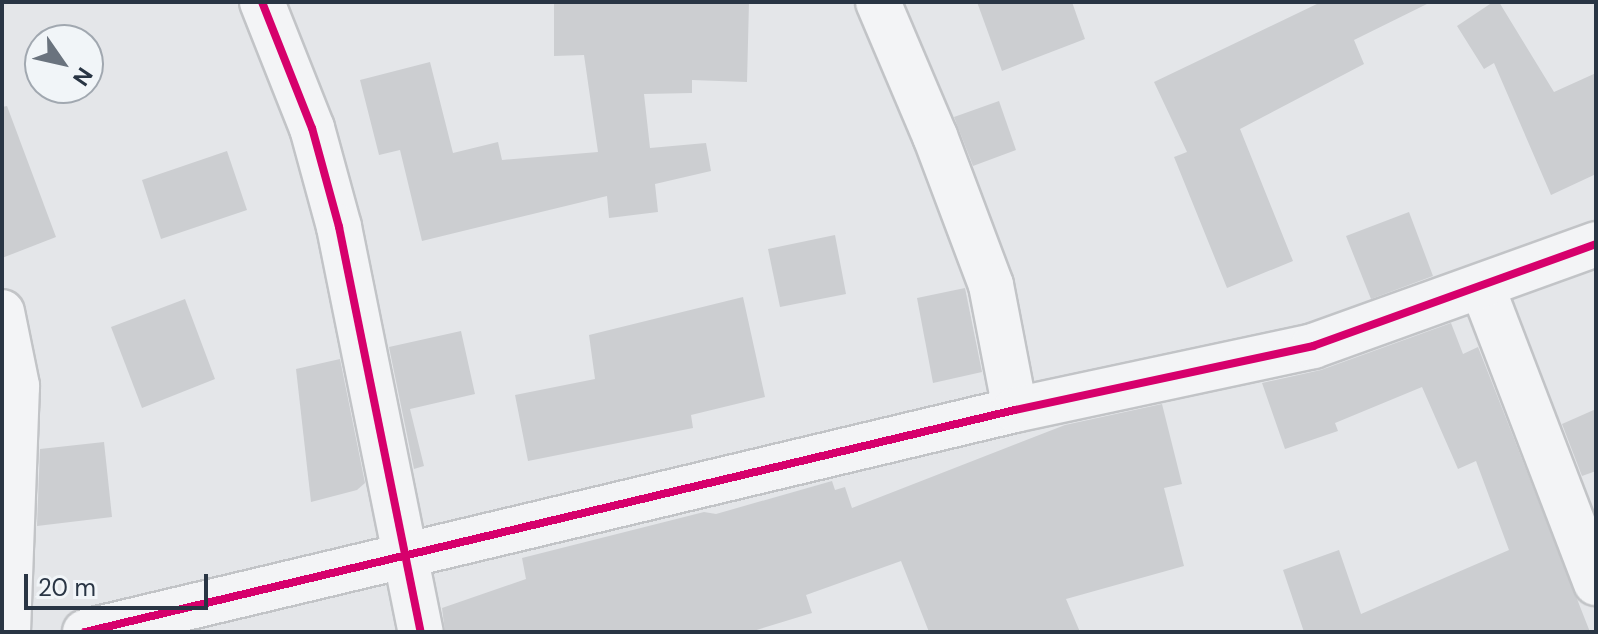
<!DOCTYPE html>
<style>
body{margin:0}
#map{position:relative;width:1598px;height:634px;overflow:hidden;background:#e4e6e9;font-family:"DM Sans",sans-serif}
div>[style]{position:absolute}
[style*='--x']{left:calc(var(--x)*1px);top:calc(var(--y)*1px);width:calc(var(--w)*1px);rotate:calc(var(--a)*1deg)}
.building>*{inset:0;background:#ccced1}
.roads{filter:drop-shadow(2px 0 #c2c4c7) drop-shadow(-2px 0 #c2c4c7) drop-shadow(0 2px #c2c4c7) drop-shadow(0 -2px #c2c4c7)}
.minor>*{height:44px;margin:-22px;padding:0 22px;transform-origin:22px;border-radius:22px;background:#f3f4f6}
.cycleway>*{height:8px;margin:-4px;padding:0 4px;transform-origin:4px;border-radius:4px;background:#d6006c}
span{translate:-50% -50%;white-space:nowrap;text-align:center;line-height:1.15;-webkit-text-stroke:8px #f1f5f8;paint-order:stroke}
.frame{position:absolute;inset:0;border:4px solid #293544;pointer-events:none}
.north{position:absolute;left:24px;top:24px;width:80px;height:80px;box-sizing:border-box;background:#f1f5f8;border:2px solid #a1a8b0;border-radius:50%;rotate:124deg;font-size:22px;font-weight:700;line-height:32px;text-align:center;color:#293544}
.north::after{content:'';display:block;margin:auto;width:28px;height:36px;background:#6a737e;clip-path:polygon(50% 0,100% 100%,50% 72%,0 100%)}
.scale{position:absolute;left:24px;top:574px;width:184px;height:36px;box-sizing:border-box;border:4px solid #293544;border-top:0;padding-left:10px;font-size:24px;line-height:28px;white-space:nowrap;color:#293544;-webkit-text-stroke:6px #f1f5f8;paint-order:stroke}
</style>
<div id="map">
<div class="building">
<i style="clip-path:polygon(554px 2px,749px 2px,747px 82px,692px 80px,692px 93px,644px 94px,650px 148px,706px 143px,711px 171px,655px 184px,658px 212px,609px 218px,607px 196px,422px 241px,400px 150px,379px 155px,360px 80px,430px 62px,453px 153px,498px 142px,502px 160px,598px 152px,584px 55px,554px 56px)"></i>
<i style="clip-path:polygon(977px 2px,1072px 2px,1085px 39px,1002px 71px)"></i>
<i style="clip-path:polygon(1321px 2px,1431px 2px,1354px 40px,1364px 64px,1240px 129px,1293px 261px,1227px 288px,1174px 157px,1187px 152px,1154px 82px)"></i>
<i style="clip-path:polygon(1493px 2px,1499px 2px,1554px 92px,1596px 73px,1596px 174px,1551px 195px,1494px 63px,1484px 69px,1457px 26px)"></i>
<i style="clip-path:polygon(999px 101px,1016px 150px,973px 166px,954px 117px)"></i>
<i style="clip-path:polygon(7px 106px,56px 237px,2px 258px,2px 107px)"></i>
<i style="clip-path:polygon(227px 151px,247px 210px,161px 239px,142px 180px)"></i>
<i style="clip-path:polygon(1409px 212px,1433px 276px,1371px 299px,1346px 236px)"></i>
<i style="clip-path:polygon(835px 235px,846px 294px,780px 307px,768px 249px)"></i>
<i style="clip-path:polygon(965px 288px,982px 372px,933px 383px,917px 298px)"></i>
<i style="clip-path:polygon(743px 297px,765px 397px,691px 415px,693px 428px,528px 461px,515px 395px,595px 379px,589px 335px)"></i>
<i style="clip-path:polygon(185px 299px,215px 379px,142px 408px,111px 327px)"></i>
<i style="clip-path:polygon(1451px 323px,1463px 354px,1478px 347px,1590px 632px,1304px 632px,1283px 570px,1339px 550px,1361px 614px,1509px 550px,1476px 461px,1458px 469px,1422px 387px,1335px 423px,1338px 431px,1285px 449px,1262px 383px,1321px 370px)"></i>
<i style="clip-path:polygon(461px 331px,475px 394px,410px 409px,424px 466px,414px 469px,389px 347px)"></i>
<i style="clip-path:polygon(340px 359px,365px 483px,357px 490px,311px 502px,296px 369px)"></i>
<i style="clip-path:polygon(1162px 404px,1182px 484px,1164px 488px,1184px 566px,1066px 599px,1080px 632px,929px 632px,901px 561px,806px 595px,812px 613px,750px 632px,445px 632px,442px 608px,526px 579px,522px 558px,704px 512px,716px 514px,832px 481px,835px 490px,845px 487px,852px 508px,1065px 425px)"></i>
<i style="clip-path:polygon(1596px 409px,1596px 471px,1582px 476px,1562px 424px)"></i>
<i style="clip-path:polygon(104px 442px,112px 517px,37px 526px,40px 449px)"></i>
</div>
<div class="roads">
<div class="minor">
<i style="--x:262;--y:2;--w:136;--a:68.4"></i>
<i style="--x:312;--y:128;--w:103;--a:74.7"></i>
<i style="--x:339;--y:227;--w:413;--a:78.6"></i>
<i style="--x:878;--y:2;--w:146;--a:67"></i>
<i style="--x:935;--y:136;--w:159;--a:69.4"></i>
<i style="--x:991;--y:285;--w:127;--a:79.1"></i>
<i style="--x:1483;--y:289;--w:315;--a:69"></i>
<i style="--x:2;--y:312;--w:76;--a:78.5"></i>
<i style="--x:17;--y:386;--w:246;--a:92.1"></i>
<i style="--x:85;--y:632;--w:956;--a:-13.43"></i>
<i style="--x:1015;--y:410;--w:305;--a:-12.1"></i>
<i style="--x:1313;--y:346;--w:301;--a:-19.8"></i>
</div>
</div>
<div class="cycleway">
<i style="--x:262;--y:2;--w:136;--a:68.4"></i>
<i style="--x:312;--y:128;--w:103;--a:74.7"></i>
<i style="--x:339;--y:227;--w:413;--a:78.6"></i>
<i style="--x:85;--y:632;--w:956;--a:-13.43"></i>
<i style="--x:1015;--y:410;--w:305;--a:-12.1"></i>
<i style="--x:1313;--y:346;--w:301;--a:-19.8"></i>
</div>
<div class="frame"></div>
<div class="north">N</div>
<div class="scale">20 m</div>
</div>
